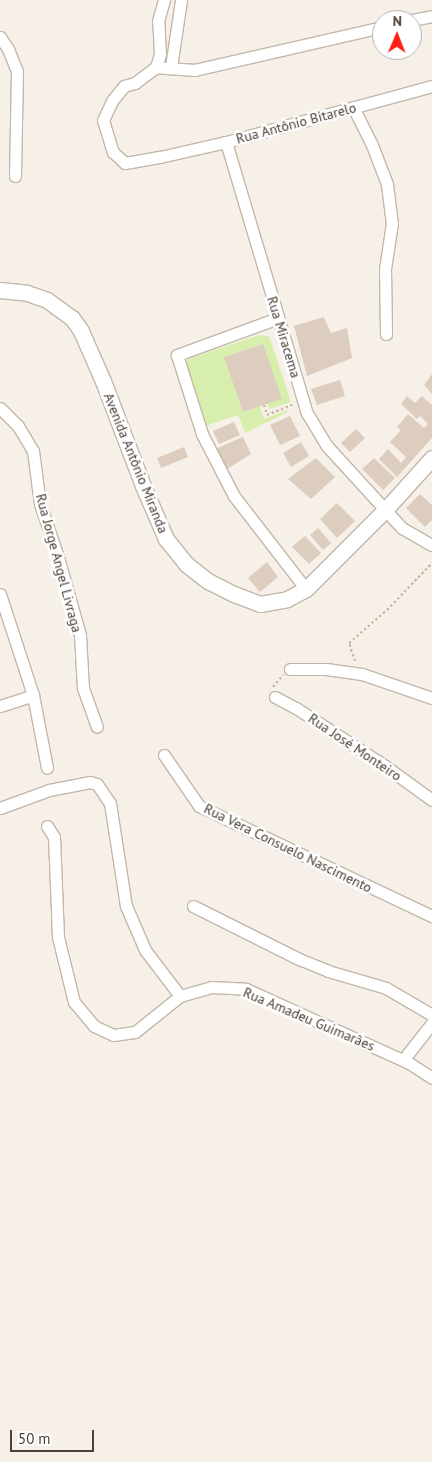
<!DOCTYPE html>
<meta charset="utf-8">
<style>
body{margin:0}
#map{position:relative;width:432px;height:1462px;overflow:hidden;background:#f6f0e8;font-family:"PT Sans",sans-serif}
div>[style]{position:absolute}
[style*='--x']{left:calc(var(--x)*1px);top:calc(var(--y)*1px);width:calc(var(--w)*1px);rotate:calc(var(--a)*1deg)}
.green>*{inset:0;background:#d8eeac}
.building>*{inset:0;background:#dccdbf}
.path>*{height:2px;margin-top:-1px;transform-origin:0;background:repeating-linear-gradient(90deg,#c6b199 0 2.5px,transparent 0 5px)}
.roads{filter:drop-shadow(1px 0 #c3b7a9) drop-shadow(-1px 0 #c3b7a9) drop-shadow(0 1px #c3b7a9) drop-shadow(0 -1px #c3b7a9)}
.minor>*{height:11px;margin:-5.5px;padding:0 5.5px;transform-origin:5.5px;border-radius:5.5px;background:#fff}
.tertiary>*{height:15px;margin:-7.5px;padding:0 7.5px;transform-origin:7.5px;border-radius:7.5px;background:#fff}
span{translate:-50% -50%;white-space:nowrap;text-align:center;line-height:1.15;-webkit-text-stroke:5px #fff;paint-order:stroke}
.street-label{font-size:14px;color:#4a4035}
.north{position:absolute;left:372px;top:10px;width:50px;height:50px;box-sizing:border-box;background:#fff;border:1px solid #b7b3ae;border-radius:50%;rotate:1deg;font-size:14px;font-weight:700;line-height:20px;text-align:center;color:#4a4035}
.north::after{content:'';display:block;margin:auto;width:18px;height:22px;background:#ff2016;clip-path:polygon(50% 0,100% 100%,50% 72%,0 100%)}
.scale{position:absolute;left:10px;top:1430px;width:84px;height:22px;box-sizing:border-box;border:2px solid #4a4035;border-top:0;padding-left:6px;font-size:15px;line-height:18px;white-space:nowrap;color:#4a4035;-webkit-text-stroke:4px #fff;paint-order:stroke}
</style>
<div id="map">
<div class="green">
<i style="clip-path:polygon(259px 335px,268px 336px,271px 341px,291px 402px,269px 409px,267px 404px,281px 399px,263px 344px,225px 357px,243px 412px,260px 406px,264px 419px,287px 410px,288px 412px,245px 433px,238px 415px,202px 427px,184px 364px,188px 359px)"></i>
</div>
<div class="building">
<i style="clip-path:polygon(324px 317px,331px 333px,347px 328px,352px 358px,307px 376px,294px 326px)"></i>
<i style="clip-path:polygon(263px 344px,282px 399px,243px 412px,224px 357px)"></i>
<i style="clip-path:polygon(432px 374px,432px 394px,424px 385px)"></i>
<i style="clip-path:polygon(340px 380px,345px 396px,317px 405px,311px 389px)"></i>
<i style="clip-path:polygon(407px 396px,415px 403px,422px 396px,432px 405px,432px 438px,397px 477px,379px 459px,388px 449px,401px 463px,406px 457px,390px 442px,401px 430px,397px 427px,408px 414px,424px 428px,428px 424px,420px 416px,417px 419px,401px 404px)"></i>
<i style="clip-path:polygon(290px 416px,300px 436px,280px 445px,270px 425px)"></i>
<i style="clip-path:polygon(234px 422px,240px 435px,219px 444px,213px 431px)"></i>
<i style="clip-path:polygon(356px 429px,365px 438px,350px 452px,341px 443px)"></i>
<i style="clip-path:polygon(243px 437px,251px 454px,224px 471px,213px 450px)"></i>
<i style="clip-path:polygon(301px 442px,309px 456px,291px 467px,283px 453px)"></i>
<i style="clip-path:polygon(184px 447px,188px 457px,161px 468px,157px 458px)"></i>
<i style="clip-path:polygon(316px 458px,335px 477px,311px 499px,288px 479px)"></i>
<i style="clip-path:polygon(374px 458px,395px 478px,383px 490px,362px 469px)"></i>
<i style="clip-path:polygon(420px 494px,432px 505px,432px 520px,425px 527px,406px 508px)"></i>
<i style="clip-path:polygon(337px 503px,355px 521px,337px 538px,320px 519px)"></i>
<i style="clip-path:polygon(318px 528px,331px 543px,323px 550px,310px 535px)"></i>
<i style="clip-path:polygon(305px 536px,321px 553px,309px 564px,292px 547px)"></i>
<i style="clip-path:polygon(267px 562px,278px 577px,260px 592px,248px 578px)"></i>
</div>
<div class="path">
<i style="--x:264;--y:405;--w:10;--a:73"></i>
<i style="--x:267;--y:415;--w:29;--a:-22"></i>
<i style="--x:355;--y:661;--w:19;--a:-108"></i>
<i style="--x:349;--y:643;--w:50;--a:-41"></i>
<i style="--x:387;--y:610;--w:65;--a:-46.2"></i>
<i style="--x:273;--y:687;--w:16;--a:-50"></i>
</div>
<div class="roads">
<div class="minor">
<i style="--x:412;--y:20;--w:20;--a:-11"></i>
<i style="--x:382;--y:27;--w:192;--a:167.1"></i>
<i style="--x:195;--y:70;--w:39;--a:-176"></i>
<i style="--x:156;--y:67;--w:26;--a:143"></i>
<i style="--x:135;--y:83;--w:11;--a:165"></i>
<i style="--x:124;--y:86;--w:19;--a:129"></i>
<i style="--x:112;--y:101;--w:21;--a:115"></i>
<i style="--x:103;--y:120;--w:34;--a:73"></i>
<i style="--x:113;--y:152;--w:16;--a:43"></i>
<i style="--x:125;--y:163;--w:36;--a:-10"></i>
<i style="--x:160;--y:157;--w:68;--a:-12.8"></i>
<i style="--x:226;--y:142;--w:213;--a:-15.2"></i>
<i style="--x:0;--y:37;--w:14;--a:56"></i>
<i style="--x:8;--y:49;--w:24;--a:68"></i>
<i style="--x:17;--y:71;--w:105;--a:91.1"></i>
<i style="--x:156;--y:67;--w:14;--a:-73"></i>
<i style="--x:160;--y:54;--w:33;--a:-93"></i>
<i style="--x:158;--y:21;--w:22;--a:-74"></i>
<i style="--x:171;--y:67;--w:68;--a:-81.5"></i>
<i style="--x:353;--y:107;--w:42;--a:63.4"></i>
<i style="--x:372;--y:145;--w:42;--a:69"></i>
<i style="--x:387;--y:184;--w:39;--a:83"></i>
<i style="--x:392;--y:223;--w:47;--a:98.7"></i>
<i style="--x:385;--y:269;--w:65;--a:89.1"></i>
<i style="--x:226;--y:142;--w:283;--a:73.4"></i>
<i style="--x:307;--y:413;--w:39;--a:59"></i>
<i style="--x:327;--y:446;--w:111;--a:47.6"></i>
<i style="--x:402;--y:528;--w:34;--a:30"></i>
<i style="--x:278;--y:318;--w:108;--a:159.9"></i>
<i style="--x:177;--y:355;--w:83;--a:72.4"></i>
<i style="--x:202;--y:434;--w:70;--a:62.7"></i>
<i style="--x:234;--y:496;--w:118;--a:52.3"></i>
<i style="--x:0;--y:408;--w:25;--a:45"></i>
<i style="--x:18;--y:426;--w:29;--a:59"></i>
<i style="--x:33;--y:451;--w:53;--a:82.5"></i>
<i style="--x:40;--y:504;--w:56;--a:71.2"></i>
<i style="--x:58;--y:557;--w:81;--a:74.2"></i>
<i style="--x:80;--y:635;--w:53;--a:86.8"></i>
<i style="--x:83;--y:688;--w:41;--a:70.3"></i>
<i style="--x:0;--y:594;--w:106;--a:71.9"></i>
<i style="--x:33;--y:695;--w:74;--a:79.1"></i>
<i style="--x:290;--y:669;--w:36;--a:0"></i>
<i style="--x:326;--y:669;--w:36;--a:8"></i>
<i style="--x:362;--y:674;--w:74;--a:18.9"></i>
<i style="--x:275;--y:697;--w:24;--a:28"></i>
<i style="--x:296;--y:708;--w:106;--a:33.1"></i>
<i style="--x:385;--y:766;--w:58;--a:35.9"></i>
<i style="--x:0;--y:706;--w:35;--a:-18"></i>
<i style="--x:164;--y:755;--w:62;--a:55.5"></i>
<i style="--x:199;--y:806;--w:258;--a:25.3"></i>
<i style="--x:0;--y:808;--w:52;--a:-20.2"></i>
<i style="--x:49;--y:790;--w:42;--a:-11"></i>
<i style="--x:90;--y:782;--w:7;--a:16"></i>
<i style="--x:97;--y:784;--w:23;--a:56"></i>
<i style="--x:110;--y:803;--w:104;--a:81.2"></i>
<i style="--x:126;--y:906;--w:48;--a:66.6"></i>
<i style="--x:145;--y:950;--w:58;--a:52.7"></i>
<i style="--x:47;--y:826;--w:13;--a:58"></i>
<i style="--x:54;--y:837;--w:100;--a:87.7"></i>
<i style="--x:58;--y:937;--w:67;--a:76.2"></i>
<i style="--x:74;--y:1002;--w:31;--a:50"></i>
<i style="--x:94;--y:1026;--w:21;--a:25"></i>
<i style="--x:113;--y:1035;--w:22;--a:-8"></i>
<i style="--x:135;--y:1032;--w:58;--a:-38.7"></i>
<i style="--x:180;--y:996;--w:32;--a:-16"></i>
<i style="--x:211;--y:987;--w:35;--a:3"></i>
<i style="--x:246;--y:989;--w:179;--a:24.4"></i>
<i style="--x:409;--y:1063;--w:27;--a:33"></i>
<i style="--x:193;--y:906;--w:119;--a:26.6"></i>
<i style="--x:299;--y:959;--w:31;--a:22"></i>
<i style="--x:328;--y:971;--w:60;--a:16.3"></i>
<i style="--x:386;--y:988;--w:53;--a:30.4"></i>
<i style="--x:403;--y:1060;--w:47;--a:-51.9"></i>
</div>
<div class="tertiary">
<i style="--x:0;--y:290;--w:27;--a:6"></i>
<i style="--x:27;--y:293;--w:21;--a:19"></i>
<i style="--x:47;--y:300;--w:31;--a:36"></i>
<i style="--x:72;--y:318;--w:16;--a:55"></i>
<i style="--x:81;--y:331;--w:55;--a:66.3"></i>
<i style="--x:103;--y:381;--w:112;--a:69.1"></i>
<i style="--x:143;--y:486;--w:58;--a:66.5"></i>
<i style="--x:166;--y:539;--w:32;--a:51"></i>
<i style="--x:186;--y:564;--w:28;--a:38"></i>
<i style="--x:208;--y:581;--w:29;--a:27"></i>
<i style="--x:234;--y:594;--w:28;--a:21"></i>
<i style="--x:260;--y:604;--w:27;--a:-10"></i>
<i style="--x:287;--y:599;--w:21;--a:-28"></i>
<i style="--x:306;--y:589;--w:112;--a:-45"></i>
<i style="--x:385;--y:510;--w:70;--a:-47.9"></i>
</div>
</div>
<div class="street-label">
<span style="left:296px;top:123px;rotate:-15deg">Rua Antônio Bitarelo</span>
<span style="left:284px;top:337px;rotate:73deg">Rua Miracema</span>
<span style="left:136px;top:463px;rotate:68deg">Avenida Antônio Miranda</span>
<span style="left:59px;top:563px;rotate:75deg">Rua Jorge Angel Livraga</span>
<span style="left:355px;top:747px;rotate:34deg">Rua José Monteiro</span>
<span style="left:288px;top:848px;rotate:26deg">Rua Vera Consuelo Nascimento</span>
<span style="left:309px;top:1019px;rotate:23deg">Rua Amadeu Guimarães</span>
</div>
<div class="north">N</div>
<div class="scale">50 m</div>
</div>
